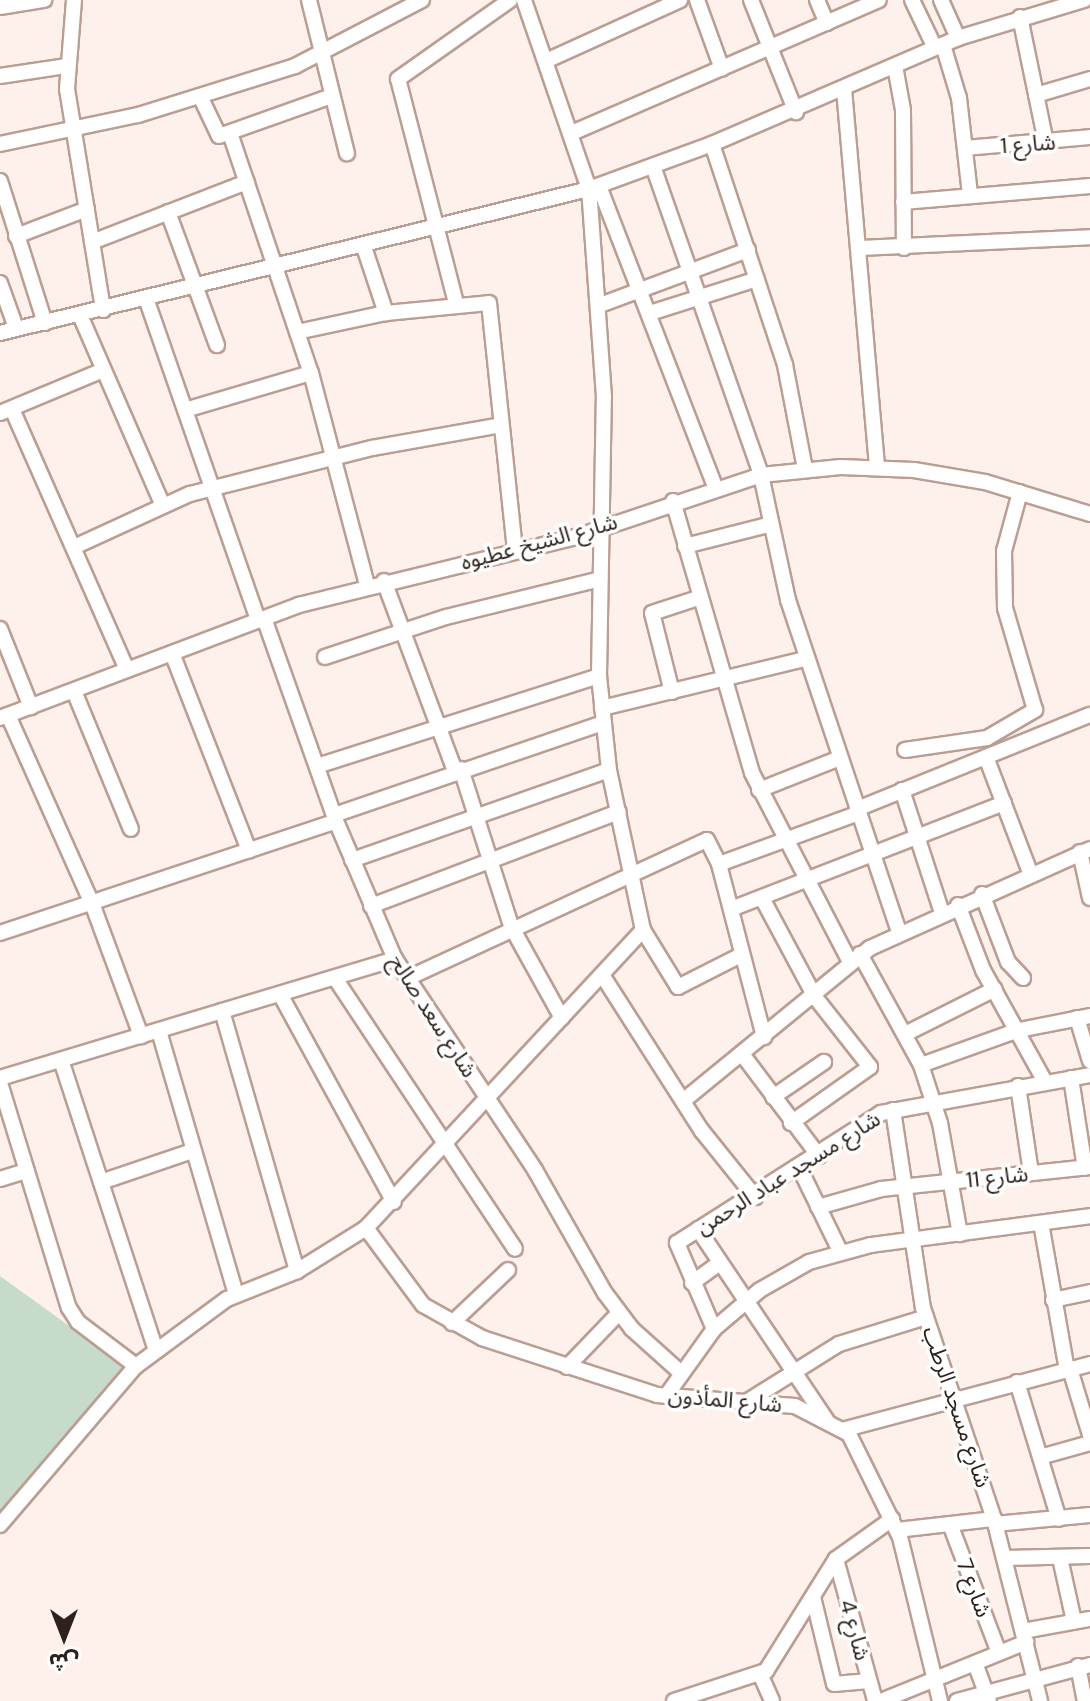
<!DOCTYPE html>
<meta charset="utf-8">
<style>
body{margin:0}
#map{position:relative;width:1090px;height:1701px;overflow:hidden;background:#fef1ec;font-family:"DM Sans","Noto Sans Arabic",sans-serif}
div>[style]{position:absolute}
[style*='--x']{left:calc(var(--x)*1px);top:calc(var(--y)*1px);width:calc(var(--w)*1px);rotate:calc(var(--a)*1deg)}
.green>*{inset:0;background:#c7dbca}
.roads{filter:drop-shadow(2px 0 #bb9e93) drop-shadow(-2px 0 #bb9e93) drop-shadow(0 2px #bb9e93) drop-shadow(0 -2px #bb9e93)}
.street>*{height:14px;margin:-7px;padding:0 7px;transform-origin:7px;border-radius:7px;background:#fff}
span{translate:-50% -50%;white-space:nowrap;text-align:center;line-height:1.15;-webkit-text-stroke:7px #fff;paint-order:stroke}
.street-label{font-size:22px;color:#2c211c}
.north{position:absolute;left:24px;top:1597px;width:80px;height:80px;-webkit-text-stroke:6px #fff;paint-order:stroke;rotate:180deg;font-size:22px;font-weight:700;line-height:32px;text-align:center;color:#2c211c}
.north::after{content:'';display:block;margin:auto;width:28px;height:36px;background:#2c211c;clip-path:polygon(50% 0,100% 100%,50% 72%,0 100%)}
</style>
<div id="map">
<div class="green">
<i style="clip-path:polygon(0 1276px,133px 1372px,0 1519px)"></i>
</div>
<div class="roads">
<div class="street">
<i style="--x:74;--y:0;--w:89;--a:94.5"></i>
<i style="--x:67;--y:89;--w:224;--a:80.7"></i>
<i style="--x:309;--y:0;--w:158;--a:76.1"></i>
<i style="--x:697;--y:0;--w:73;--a:70.1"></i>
<i style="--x:751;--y:0;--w:121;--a:68.1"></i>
<i style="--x:817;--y:0;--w:25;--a:67"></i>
<i style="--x:912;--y:0;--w:53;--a:64.4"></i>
<i style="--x:941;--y:0;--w:42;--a:65.9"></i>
<i style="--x:0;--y:7;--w:45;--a:-9"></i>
<i style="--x:1020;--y:17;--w:129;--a:78.3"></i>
<i style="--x:943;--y:45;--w:55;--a:73.2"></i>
<i style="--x:959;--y:98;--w:98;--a:83.5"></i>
<i style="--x:548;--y:60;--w:145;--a:-24.4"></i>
<i style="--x:895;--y:66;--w:45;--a:79.7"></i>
<i style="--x:903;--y:110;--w:138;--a:89.6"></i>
<i style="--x:0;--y:76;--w:68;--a:-8.5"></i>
<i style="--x:844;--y:89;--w:379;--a:85"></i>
<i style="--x:1036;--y:95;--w:56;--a:-16.5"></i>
<i style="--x:200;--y:96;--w:44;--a:64.6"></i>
<i style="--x:219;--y:136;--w:117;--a:-19.5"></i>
<i style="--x:574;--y:132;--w:332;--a:-23.4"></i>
<i style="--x:230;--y:133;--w:253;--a:71.4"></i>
<i style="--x:311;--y:373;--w:219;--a:75.2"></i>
<i style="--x:0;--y:144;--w:141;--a:-11.9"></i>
<i style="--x:138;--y:115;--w:164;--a:-17.3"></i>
<i style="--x:295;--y:66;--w:143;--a:-27.5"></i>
<i style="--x:712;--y:144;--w:268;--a:-23.3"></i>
<i style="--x:958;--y:38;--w:132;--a:-16.8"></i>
<i style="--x:965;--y:148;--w:125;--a:-5"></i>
<i style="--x:653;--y:166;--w:327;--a:70.7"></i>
<i style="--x:761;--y:475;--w:128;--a:77.8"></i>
<i style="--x:788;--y:600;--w:350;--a:71.5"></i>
<i style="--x:0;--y:181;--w:149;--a:72.4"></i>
<i style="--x:599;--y:186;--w:323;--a:68.9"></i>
<i style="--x:903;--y:202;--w:188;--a:-4.9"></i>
<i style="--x:168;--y:212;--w:142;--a:69.8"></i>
<i style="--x:16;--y:236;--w:76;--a:-20.8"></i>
<i style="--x:92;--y:242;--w:166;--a:-21.2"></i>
<i style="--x:364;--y:247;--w:70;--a:71.6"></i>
<i style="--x:860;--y:248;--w:230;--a:-2.7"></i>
<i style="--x:0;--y:283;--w:48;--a:70.4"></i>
<i style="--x:147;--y:301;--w:338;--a:70.8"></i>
<i style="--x:456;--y:303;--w:231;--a:-104.5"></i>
<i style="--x:398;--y:79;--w:137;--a:-35.2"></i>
<i style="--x:600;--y:305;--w:158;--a:-20.4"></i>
<i style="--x:650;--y:313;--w:112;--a:-17.6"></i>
<i style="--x:80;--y:315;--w:206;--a:66.5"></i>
<i style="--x:297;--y:332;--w:91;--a:-12.1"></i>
<i style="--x:386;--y:313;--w:103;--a:-5.5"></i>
<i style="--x:489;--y:303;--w:248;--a:84"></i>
<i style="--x:0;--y:333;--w:606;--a:-13.74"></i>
<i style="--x:589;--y:189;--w:131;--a:-20.1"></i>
<i style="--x:712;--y:144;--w:233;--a:71.7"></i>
<i style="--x:785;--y:365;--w:106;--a:79.1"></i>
<i style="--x:12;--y:409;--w:285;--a:66.2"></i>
<i style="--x:185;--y:410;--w:131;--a:-16.4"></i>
<i style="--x:0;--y:413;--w:109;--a:-22.6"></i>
<i style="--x:673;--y:501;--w:283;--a:73.8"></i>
<i style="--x:752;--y:773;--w:213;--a:62.6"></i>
<i style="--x:685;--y:546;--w:86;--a:-14.2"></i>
<i style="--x:74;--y:547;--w:128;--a:-24.6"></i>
<i style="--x:190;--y:494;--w:188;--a:-14.2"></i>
<i style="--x:372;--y:448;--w:131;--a:-10.1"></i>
<i style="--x:384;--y:581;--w:203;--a:69.5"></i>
<i style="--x:264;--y:618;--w:215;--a:70.5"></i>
<i style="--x:336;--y:821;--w:150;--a:66.9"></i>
<i style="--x:395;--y:959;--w:253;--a:56.4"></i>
<i style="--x:535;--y:1170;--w:142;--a:60.4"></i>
<i style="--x:605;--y:1293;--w:45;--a:53.1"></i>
<i style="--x:632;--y:1329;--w:63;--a:41.8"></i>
<i style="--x:0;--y:629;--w:84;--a:68.3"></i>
<i style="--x:172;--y:653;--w:212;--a:68.7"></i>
<i style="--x:325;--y:657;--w:127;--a:-18.3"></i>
<i style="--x:446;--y:617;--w:155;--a:-13.8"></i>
<i style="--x:74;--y:691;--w:149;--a:67.6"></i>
<i style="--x:672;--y:692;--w:81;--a:-104.2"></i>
<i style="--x:652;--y:613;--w:48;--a:-18.1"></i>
<i style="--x:602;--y:708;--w:209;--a:-13.6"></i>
<i style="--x:8;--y:715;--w:209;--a:66"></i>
<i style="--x:93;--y:906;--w:139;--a:69.7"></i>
<i style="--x:0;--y:718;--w:320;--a:-20.7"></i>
<i style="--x:299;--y:605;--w:285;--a:-13.8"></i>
<i style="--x:576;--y:537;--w:195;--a:-18.5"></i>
<i style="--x:761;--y:475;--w:80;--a:-5.7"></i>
<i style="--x:841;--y:467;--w:73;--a:2.4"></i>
<i style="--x:914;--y:470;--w:72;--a:9.6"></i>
<i style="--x:985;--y:482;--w:110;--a:16.9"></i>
<i style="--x:905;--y:750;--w:83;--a:-8.3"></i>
<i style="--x:987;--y:738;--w:56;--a:-30.3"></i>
<i style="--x:1035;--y:710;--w:106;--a:-106.4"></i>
<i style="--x:1005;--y:608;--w:57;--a:-91"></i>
<i style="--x:1004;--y:551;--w:61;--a:-74.8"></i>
<i style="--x:986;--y:757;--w:123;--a:69.1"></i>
<i style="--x:317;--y:766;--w:296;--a:-17.7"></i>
<i style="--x:461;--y:769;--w:165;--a:72.3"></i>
<i style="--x:511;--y:926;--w:105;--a:61"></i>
<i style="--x:759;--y:790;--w:87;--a:-21.6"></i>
<i style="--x:902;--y:790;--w:129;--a:72"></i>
<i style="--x:857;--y:809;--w:251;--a:-22"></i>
<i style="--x:334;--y:815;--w:284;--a:-18.9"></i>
<i style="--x:1080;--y:852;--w:47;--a:77.7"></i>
<i style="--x:352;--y:860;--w:272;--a:-19.3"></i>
<i style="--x:719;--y:864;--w:149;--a:-20"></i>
<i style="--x:982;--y:894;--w:73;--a:69.1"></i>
<i style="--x:1008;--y:962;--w:22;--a:47"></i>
<i style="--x:762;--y:898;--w:112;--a:61.8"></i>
<i style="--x:815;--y:997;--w:89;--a:51.8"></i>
<i style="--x:870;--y:1067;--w:97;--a:144.7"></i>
<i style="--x:958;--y:905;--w:70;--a:69"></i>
<i style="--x:983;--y:970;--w:128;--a:61"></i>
<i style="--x:371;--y:906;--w:265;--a:-20.8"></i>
<i style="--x:731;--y:909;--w:293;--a:-21.2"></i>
<i style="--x:643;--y:930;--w:67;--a:58.4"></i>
<i style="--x:678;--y:987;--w:71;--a:-26.9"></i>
<i style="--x:0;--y:933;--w:354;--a:-18.4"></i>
<i style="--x:860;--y:954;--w:127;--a:61.2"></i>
<i style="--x:921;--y:1065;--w:61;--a:71.9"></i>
<i style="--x:940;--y:1123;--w:113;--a:79.8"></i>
<i style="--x:335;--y:978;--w:325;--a:56.4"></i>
<i style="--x:408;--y:978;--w:329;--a:-24.8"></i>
<i style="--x:707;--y:840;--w:27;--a:63"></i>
<i style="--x:719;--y:864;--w:179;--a:75.4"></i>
<i style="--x:604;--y:978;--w:182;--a:57.4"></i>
<i style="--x:702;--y:1131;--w:85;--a:51.2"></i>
<i style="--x:280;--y:994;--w:237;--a:61.3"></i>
<i style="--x:222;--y:1011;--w:181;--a:-16.7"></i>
<i style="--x:1077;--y:1018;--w:45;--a:73.2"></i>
<i style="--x:159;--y:1031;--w:275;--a:73.7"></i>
<i style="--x:907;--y:1033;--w:98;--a:-26.6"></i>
<i style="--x:742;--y:1054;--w:128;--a:53"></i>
<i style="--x:61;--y:1060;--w:305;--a:71.9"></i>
<i style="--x:921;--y:1065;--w:104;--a:-19.7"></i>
<i style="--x:1019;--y:1030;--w:72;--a:-11.2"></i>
<i style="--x:0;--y:1078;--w:232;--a:-16.8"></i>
<i style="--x:222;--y:1011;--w:271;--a:73.9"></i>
<i style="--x:1071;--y:1078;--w:91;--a:81.2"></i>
<i style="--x:0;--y:1083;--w:235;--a:73"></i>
<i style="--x:69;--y:1308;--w:17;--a:57"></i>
<i style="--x:78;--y:1322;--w:73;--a:37.2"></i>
<i style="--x:1018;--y:1086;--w:88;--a:81.5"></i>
<i style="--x:773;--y:1097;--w:62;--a:-34.5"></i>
<i style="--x:683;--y:1101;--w:242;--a:-39.3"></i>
<i style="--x:870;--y:948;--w:241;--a:-24.2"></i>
<i style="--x:893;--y:1110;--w:200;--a:81.4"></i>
<i style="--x:923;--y:1308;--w:223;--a:71.4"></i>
<i style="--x:994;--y:1519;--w:188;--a:75.8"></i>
<i style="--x:800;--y:1169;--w:91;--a:64"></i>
<i style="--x:0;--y:1179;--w:28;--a:-17"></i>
<i style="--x:101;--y:1182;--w:96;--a:-18.8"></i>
<i style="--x:818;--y:1207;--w:66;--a:-15.9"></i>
<i style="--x:881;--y:1189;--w:210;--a:-6"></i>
<i style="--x:1041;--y:1223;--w:149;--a:80"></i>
<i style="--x:366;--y:1228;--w:96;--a:53.5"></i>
<i style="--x:423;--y:1305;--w:68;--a:29.2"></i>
<i style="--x:482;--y:1338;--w:184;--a:18"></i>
<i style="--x:657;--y:1395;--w:138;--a:4.6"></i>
<i style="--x:795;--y:1406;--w:61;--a:27.4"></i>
<i style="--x:849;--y:1434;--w:115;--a:63.7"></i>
<i style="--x:900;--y:1537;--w:169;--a:76.3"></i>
<i style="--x:698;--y:1229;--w:231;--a:56.1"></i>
<i style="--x:692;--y:1283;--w:34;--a:-36"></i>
<i style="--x:1053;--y:1300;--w:38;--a:-12"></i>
<i style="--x:452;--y:1323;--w:77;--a:-43.4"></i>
<i style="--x:714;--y:1329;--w:94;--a:-113.3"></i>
<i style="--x:677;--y:1243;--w:242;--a:-32.5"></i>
<i style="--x:881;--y:1113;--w:212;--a:-10.3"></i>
<i style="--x:567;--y:1367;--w:75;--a:-46.1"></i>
<i style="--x:1070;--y:1369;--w:69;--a:73.1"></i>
<i style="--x:1017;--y:1382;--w:143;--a:73"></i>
<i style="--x:666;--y:1396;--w:82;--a:-54.4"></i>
<i style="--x:714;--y:1329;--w:60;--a:-40.3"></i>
<i style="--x:760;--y:1290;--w:56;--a:-29.7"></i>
<i style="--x:809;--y:1262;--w:64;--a:-15.3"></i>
<i style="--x:871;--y:1245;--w:221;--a:-7.5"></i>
<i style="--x:748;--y:1401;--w:107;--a:-32.1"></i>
<i style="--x:839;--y:1344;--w:91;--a:-17.2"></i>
<i style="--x:842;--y:1430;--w:257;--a:-14.9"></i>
<i style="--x:1040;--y:1457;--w:52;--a:-15.6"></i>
<i style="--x:950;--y:1524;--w:138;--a:69.2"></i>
<i style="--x:995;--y:1524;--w:95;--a:-5.4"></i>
<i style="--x:0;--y:1525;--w:209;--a:-49.5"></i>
<i style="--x:136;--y:1366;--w:113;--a:-36.4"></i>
<i style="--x:227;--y:1299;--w:75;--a:-21.8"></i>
<i style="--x:297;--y:1271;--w:81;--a:-31.9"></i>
<i style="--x:366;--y:1228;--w:407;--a:-47.1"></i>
<i style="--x:643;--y:930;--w:164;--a:-102"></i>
<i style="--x:609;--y:770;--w:95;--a:-96.1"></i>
<i style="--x:599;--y:676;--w:279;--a:-89"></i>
<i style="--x:604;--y:397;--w:209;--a:-94.1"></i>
<i style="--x:589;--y:189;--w:200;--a:-109"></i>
<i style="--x:897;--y:1530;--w:98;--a:-6.5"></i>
<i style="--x:1005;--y:1558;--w:85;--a:-1.3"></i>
<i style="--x:1060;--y:1558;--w:65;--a:77.5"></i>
<i style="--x:836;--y:1559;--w:147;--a:74.6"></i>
<i style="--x:813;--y:1597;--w:89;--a:76.4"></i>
<i style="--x:834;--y:1684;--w:35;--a:-5"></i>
<i style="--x:1023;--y:1631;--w:68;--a:-10.2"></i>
<i style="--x:975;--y:1663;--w:40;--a:69.8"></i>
<i style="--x:1078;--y:1666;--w:36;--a:79"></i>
<i style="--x:761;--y:1676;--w:27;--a:66"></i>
<i style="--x:674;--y:1701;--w:97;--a:-18.1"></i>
<i style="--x:766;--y:1671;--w:132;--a:-58"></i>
<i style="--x:836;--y:1559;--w:69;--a:-35.5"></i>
<i style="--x:881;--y:1701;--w:157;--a:-22.1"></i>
<i style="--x:957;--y:1701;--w:138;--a:-15.1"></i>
</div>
</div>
<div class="street-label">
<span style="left:1028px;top:144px;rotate:-4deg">شارع 1</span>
<span style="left:539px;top:542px;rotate:-15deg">شارع الشيخ عطيوه</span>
<span style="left:433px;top:1016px;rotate:57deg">شارع سعد صالح</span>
<span style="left:788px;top:1173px;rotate:-32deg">شارع مسجد عباد الرحمن</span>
<span style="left:997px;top:1177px;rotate:-6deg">شارع 11</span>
<span style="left:725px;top:1400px;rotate:5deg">شارع المأذون</span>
<span style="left:957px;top:1407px;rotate:71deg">شارع مسجد الرطب</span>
<span style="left:974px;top:1588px;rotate:69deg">شارع 7</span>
<span style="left:855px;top:1630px;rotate:75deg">شارع 4</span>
</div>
<div class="north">ش</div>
</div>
